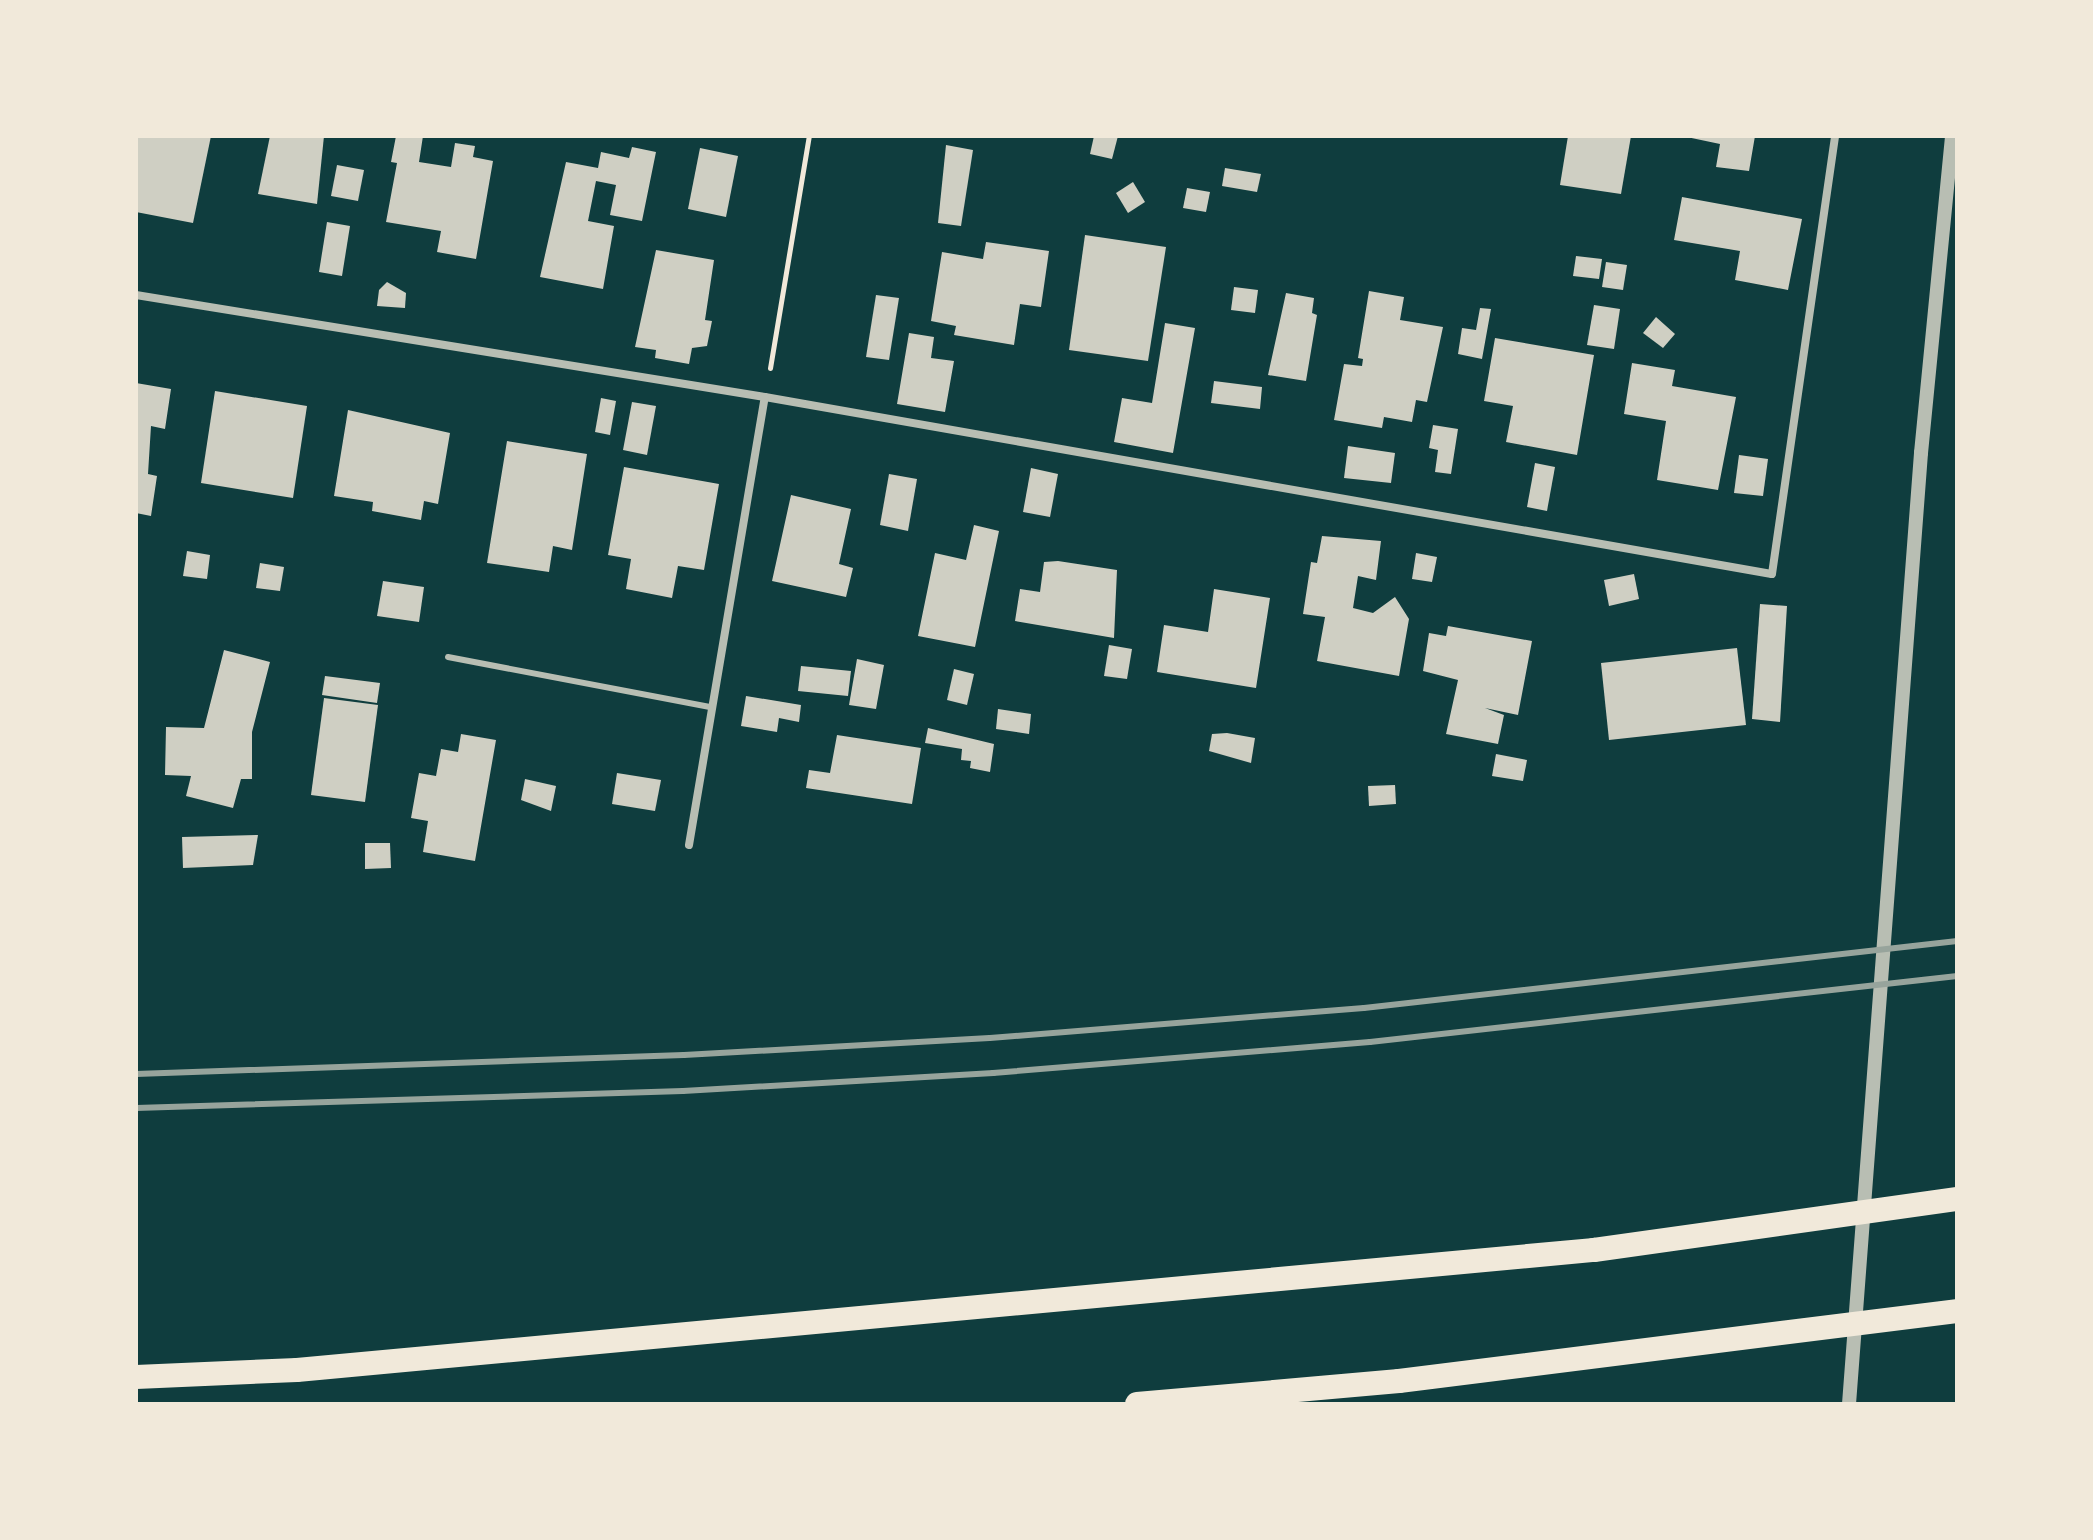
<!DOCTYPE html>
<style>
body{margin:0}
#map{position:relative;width:2093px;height:1540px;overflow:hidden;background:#0f3d3e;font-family:Barlow,sans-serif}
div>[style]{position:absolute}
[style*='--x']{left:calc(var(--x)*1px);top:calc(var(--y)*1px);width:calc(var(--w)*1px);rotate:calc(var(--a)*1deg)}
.building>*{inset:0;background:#cfcfc3}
.path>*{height:5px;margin:-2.5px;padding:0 2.5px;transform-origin:2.5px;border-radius:2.5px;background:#f1e9da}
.service>*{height:6px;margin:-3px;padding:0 3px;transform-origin:3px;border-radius:3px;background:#b8beb3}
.minor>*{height:8px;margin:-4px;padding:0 4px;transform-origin:4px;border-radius:4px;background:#b8beb3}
.tertiary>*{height:14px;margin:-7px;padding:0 7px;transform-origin:7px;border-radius:7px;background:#b8beb3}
.motorway>*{height:24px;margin:-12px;padding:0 12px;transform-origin:12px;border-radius:12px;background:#f1e9da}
.rail>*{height:6px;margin:-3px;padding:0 3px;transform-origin:3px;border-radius:3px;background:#97a49c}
span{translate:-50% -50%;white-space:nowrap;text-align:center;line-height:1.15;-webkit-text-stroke:6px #f1e9da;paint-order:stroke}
.frame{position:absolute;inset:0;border:138px solid #f1e9da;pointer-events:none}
</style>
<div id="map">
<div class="building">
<i style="clip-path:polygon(136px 136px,211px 136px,193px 223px,136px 212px)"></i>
<i style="clip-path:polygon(270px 136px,324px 136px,317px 204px,258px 194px)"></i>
<i style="clip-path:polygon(396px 136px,423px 136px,419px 162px,451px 167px,455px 143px,475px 146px,473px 157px,493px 161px,476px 259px,437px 252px,441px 231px,386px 222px,397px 163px,391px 162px)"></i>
<i style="clip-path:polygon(1094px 136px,1118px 136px,1112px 159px,1090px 154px)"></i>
<i style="clip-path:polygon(1568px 136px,1631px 136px,1621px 194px,1560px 185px)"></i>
<i style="clip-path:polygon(1682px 136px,1755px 136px,1749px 171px,1716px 167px,1720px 144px)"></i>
<i style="clip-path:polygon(946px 145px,973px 150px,961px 226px,938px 223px)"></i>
<i style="clip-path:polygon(632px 147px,656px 152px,642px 221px,610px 215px,616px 185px,596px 181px,588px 221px,614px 226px,603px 289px,540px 277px,566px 162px,598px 168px,601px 152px,629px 158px)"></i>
<i style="clip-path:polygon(700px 148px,738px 156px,726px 217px,688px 209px)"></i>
<i style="clip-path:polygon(337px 165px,364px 170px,358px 201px,331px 196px)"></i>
<i style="clip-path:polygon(1225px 168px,1261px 174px,1257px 192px,1222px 186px)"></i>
<i style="clip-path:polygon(1133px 182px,1145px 202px,1128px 213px,1116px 193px)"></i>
<i style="clip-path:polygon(1187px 188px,1210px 192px,1206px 212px,1183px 208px)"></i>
<i style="clip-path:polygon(1682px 197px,1802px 219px,1788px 290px,1735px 280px,1740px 251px,1674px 240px)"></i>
<i style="clip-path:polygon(327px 222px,350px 226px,342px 276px,319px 272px)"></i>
<i style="clip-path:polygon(1085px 235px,1166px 247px,1148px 361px,1069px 350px)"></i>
<i style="clip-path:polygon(986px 242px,1049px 251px,1041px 307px,1020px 304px,1014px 345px,954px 335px,956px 326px,931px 321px,942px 252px,983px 259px)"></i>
<i style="clip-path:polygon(656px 250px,714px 260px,705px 320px,712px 321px,707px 346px,692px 348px,689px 364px,655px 358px,656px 350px,635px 347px)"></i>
<i style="clip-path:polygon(1576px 256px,1602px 259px,1599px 279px,1573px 276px)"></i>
<i style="clip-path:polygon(1606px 262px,1627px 265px,1623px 290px,1602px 287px)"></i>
<i style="clip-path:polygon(387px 282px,406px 293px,405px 308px,377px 306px,379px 290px)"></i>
<i style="clip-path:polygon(1234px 287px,1258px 290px,1255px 313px,1231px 310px)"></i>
<i style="clip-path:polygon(1369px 291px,1404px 297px,1400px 320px,1443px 327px,1427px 402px,1416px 400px,1412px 422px,1384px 417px,1382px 428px,1334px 420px,1344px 364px,1362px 366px,1363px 359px,1358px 358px)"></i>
<i style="clip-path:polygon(1286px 293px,1314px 298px,1312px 313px,1317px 315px,1306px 381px,1268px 375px)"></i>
<i style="clip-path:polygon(876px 295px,899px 298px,889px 360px,866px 357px)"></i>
<i style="clip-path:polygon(1594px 305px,1620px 309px,1614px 349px,1587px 345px)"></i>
<i style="clip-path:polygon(1480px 308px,1491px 309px,1482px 359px,1458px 354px,1462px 328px,1476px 330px)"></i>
<i style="clip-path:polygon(1656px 317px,1675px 334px,1663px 348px,1643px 333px)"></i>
<i style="clip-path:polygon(1165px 323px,1195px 328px,1173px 453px,1114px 442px,1122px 398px,1152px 403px)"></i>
<i style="clip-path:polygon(909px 333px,934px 337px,931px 358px,954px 361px,945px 412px,897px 404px)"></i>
<i style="clip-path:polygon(1495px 338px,1594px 355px,1577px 455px,1506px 442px,1513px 406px,1484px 401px)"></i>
<i style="clip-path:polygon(1632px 363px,1675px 370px,1672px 386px,1736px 397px,1718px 490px,1657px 480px,1666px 421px,1624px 414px)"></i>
<i style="clip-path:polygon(1214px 381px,1262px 387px,1260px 409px,1211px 403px)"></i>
<i style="clip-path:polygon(136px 383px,171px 389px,165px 429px,151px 426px,148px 474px,157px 476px,151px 516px,136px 513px)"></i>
<i style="clip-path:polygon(215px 391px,307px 406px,293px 498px,201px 483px)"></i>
<i style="clip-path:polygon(601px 398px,616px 401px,610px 435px,595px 432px)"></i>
<i style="clip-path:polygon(632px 402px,656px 406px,647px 455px,623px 450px)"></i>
<i style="clip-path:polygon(348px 410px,450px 433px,438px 504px,424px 501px,421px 520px,372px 511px,373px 502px,334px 496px)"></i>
<i style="clip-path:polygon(1433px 425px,1458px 429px,1451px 474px,1435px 472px,1438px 450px,1429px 448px)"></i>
<i style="clip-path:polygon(507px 441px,587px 454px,572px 550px,553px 546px,549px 572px,487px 563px)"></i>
<i style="clip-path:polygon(1348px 446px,1395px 453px,1391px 483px,1344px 478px)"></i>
<i style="clip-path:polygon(1739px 455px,1768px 459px,1763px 496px,1734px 493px)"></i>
<i style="clip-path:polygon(1535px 463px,1555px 467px,1547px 511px,1527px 507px)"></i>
<i style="clip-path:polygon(624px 467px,719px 484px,704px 570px,678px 566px,672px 598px,626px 589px,631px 559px,608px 555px)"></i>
<i style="clip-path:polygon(1031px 468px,1058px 474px,1050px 517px,1023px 512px)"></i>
<i style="clip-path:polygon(889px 474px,917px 479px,908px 531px,880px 525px)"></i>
<i style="clip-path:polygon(791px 495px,851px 509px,839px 564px,853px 568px,846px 597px,772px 581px)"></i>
<i style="clip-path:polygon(974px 525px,999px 531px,975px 647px,918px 636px,935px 553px,966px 560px)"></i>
<i style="clip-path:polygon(1322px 536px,1381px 541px,1376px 580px,1358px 576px,1353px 608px,1373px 613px,1395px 597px,1409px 619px,1399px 676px,1317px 661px,1325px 617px,1303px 614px,1311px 562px,1317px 563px)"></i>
<i style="clip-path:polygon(187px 551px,210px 555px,207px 579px,183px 576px)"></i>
<i style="clip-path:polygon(1416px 553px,1437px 557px,1432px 582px,1412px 579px)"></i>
<i style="clip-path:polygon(1058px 561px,1117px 570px,1114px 638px,1015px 621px,1020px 589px,1040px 592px,1044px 562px)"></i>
<i style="clip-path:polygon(260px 563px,284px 567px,280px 591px,256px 588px)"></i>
<i style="clip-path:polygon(1634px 574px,1639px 599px,1609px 606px,1604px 580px)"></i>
<i style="clip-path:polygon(383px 581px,424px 587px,419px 622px,377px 616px)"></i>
<i style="clip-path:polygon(1214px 589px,1270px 598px,1256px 688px,1157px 672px,1164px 625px,1208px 632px)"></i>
<i style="clip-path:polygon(1760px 604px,1787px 606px,1780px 722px,1752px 719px)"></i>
<i style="clip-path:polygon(1448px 626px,1532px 641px,1518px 715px,1485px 708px,1504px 715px,1498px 744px,1446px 734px,1458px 680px,1423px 671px,1429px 633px,1446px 636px)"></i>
<i style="clip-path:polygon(1109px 645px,1132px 649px,1127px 679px,1104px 676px)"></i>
<i style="clip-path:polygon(1737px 648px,1746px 725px,1609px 740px,1601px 663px)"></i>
<i style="clip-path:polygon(224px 650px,270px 662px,252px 732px,252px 779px,241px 779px,233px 808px,186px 796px,191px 776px,165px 775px,166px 727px,204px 728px)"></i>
<i style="clip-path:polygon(857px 659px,884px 665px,876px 709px,849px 705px)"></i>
<i style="clip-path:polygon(801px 666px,851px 671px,848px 696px,798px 691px)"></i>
<i style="clip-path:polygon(954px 669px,974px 674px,967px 705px,947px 700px)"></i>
<i style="clip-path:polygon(325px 676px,380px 683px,377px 703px,322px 695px)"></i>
<i style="clip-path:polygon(746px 696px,801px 705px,799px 722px,779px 718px,777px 732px,741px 726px)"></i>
<i style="clip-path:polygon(324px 698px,378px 705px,365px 802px,311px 795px)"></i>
<i style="clip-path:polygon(998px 709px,1031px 714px,1029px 734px,996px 729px)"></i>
<i style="clip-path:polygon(928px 728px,994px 744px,990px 772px,970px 768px,971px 761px,961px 760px,962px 749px,925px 743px)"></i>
<i style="clip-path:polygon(1227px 733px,1255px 738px,1251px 763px,1209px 751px,1212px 734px)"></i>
<i style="clip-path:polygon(461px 734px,496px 740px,475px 861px,423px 852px,428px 821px,411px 818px,419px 773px,436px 776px,441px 749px,458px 752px)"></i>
<i style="clip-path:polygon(837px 735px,921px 748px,912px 804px,806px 788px,809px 770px,830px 773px)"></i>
<i style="clip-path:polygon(1496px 754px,1527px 760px,1523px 781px,1492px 776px)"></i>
<i style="clip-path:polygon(617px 773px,661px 780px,655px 811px,612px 804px)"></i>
<i style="clip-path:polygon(525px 779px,556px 786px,551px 811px,521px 800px)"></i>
<i style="clip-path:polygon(1395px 785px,1396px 804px,1369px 806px,1368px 786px)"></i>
<i style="clip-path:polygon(258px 835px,253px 865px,183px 868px,182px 837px)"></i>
<i style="clip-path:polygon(365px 843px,390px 843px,391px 868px,365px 869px)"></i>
</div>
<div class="path">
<i style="--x:770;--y:368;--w:235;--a:-80.5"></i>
</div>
<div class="service">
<i style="--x:448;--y:657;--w:268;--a:10.8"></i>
</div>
<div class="minor">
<i style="--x:136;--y:295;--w:637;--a:9.21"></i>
<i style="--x:765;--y:397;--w:1022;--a:9.97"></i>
<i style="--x:1772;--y:574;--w:443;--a:-81.8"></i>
<i style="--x:689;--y:845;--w:454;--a:-80.4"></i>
</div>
<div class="tertiary">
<i style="--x:1849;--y:1404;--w:954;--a:-85.67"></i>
<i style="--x:1921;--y:453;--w:319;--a:-84.4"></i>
</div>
<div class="motorway">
<i style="--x:136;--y:1377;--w:161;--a:-2.5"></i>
<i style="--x:297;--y:1370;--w:1303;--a:-5.29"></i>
<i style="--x:1594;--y:1250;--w:367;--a:-8"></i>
<i style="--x:1137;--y:1404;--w:263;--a:-5"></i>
<i style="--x:1399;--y:1381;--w:562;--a:-7.15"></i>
</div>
<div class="rail">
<i style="--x:136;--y:1074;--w:548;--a:-1.99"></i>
<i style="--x:684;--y:1055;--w:306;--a:-3.2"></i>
<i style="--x:990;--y:1038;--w:375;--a:-4.6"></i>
<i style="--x:1364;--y:1008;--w:597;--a:-6.45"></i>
<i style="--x:136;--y:1108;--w:547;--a:-1.78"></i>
<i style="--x:683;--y:1091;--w:311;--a:-3.3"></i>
<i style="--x:993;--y:1073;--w:378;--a:-4.7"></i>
<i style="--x:1370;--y:1042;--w:591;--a:-6.42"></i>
</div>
<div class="frame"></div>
</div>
